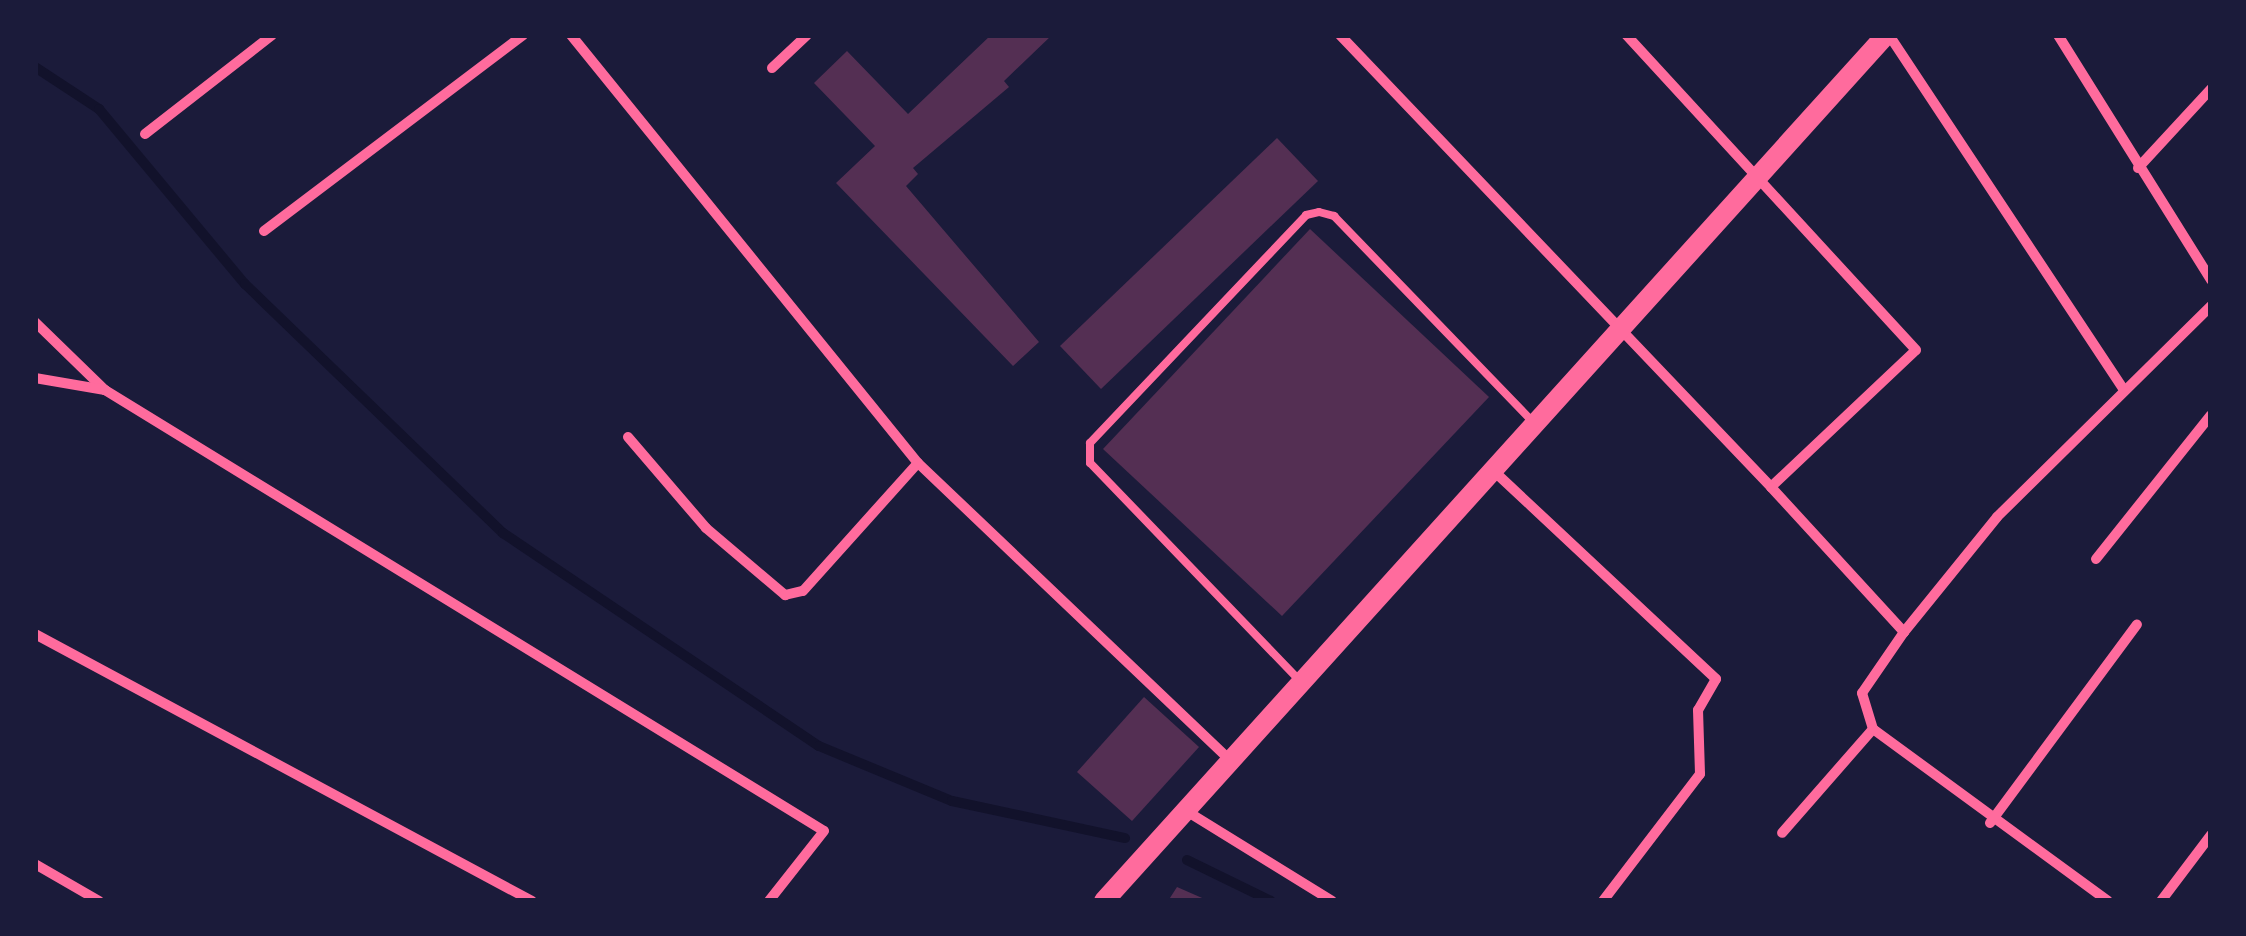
<!DOCTYPE html>
<style>
body{margin:0}
#map{position:relative;width:2246px;height:936px;overflow:hidden;background:#1b1b3a;font-family:Rubik,sans-serif}
div>[style]{position:absolute}
[style*='--x']{left:calc(var(--x)*1px);top:calc(var(--y)*1px);width:calc(var(--w)*1px);rotate:calc(var(--a)*1deg)}
.stream>*{height:10px;margin:-5px;padding:0 5px;transform-origin:5px;border-radius:5px;background:#12122b}
.building>*{inset:0;background:#542f53}
.service>*{height:8px;margin:-4px;padding:0 4px;transform-origin:4px;border-radius:4px;background:#ff6b9d}
.minor>*{height:10px;margin:-5px;padding:0 5px;transform-origin:5px;border-radius:5px;background:#ff6b9d}
.secondary>*{height:20px;margin:-10px;padding:0 10px;transform-origin:10px;border-radius:10px;background:#ff6b9d}
span{translate:-50% -50%;white-space:nowrap;text-align:center;line-height:1.15;-webkit-text-stroke:10px #1b1b3a;paint-order:stroke}
.frame{position:absolute;inset:0;border:38px solid #1b1b3a;pointer-events:none}
</style>
<div id="map">
<div class="stream">
<i style="--x:35;--y:67;--w:77;--a:33.3"></i>
<i style="--x:99;--y:109;--w:228;--a:50.2"></i>
<i style="--x:245;--y:284;--w:359;--a:44"></i>
<i style="--x:503;--y:533;--w:381;--a:34"></i>
<i style="--x:819;--y:746;--w:144;--a:22.5"></i>
<i style="--x:952;--y:801;--w:177;--a:12.1"></i>
<i style="--x:1187;--y:860;--w:93;--a:26"></i>
</div>
<div class="building">
<i style="clip-path:polygon(991px 35px,1052px 35px,1004px 81px,1009px 87px,913px 168px,918px 174px,906px 186px,1039px 342px,1013px 366px,836px 183px,875px 146px,814px 83px,847px 51px,908px 114px)"></i>
<i style="clip-path:polygon(1277px 138px,1318px 181px,1101px 389px,1060px 346px)"></i>
<i style="clip-path:polygon(1310px 229px,1489px 397px,1282px 616px,1103px 449px)"></i>
<i style="clip-path:polygon(1144px 697px,1199px 747px,1132px 821px,1077px 772px)"></i>
<i style="clip-path:polygon(1177px 887px,1209px 901px,1168px 901px)"></i>
</div>
<div class="service">
<i style="--x:1301;--y:682;--w:304;--a:-133.9"></i>
<i style="--x:1090;--y:463;--w:20;--a:-90"></i>
<i style="--x:1090;--y:443;--w:314;--a:-46.5"></i>
<i style="--x:1306;--y:215;--w:13;--a:-13"></i>
<i style="--x:1319;--y:212;--w:16;--a:15"></i>
<i style="--x:1334;--y:216;--w:288;--a:46"></i>
</div>
<div class="minor">
<i style="--x:571;--y:35;--w:551;--a:50.97"></i>
<i style="--x:918;--y:463;--w:434;--a:43.6"></i>
<i style="--x:1340;--y:35;--w:625;--a:46.36"></i>
<i style="--x:1771;--y:487;--w:199;--a:-43.4"></i>
<i style="--x:1916;--y:350;--w:428;--a:-132.6"></i>
<i style="--x:1889;--y:35;--w:424;--a:56.5"></i>
<i style="--x:2058;--y:35;--w:289;--a:58"></i>
<i style="--x:772;--y:68;--w:48;--a:-43.3"></i>
<i style="--x:145;--y:134;--w:161;--a:-37.9"></i>
<i style="--x:2138;--y:168;--w:108;--a:-47.3"></i>
<i style="--x:264;--y:231;--w:325;--a:-37.1"></i>
<i style="--x:35;--y:322;--w:98;--a:44.2"></i>
<i style="--x:35;--y:378;--w:71;--a:9.7"></i>
<i style="--x:105;--y:390;--w:843;--a:31.52"></i>
<i style="--x:824;--y:831;--w:89;--a:128.2"></i>
<i style="--x:628;--y:437;--w:120;--a:49.4"></i>
<i style="--x:706;--y:528;--w:104;--a:40.3"></i>
<i style="--x:785;--y:595;--w:18;--a:-13"></i>
<i style="--x:803;--y:591;--w:172;--a:-48.1"></i>
<i style="--x:1497;--y:474;--w:300;--a:43.1"></i>
<i style="--x:1716;--y:679;--w:36;--a:120"></i>
<i style="--x:1698;--y:710;--w:64;--a:88.2"></i>
<i style="--x:1700;--y:774;--w:160;--a:127.4"></i>
<i style="--x:1771;--y:487;--w:197;--a:47.5"></i>
<i style="--x:1904;--y:632;--w:74;--a:124.5"></i>
<i style="--x:1862;--y:693;--w:38;--a:73"></i>
<i style="--x:1873;--y:729;--w:138;--a:131.2"></i>
<i style="--x:2096;--y:559;--w:184;--a:-51.4"></i>
<i style="--x:1904;--y:632;--w:148;--a:-51"></i>
<i style="--x:1997;--y:517;--w:301;--a:-44.6"></i>
<i style="--x:35;--y:634;--w:564;--a:28.25"></i>
<i style="--x:1873;--y:729;--w:291;--a:36.2"></i>
<i style="--x:1188;--y:812;--w:169;--a:31.7"></i>
<i style="--x:1990;--y:823;--w:247;--a:-53.5"></i>
<i style="--x:35;--y:864;--w:74;--a:30"></i>
<i style="--x:2161;--y:901;--w:83;--a:-52.9"></i>
</div>
<div class="secondary">
<i style="--x:1104;--y:901;--w:1167;--a:-47.92"></i>
</div>
<div class="frame"></div>
</div>
